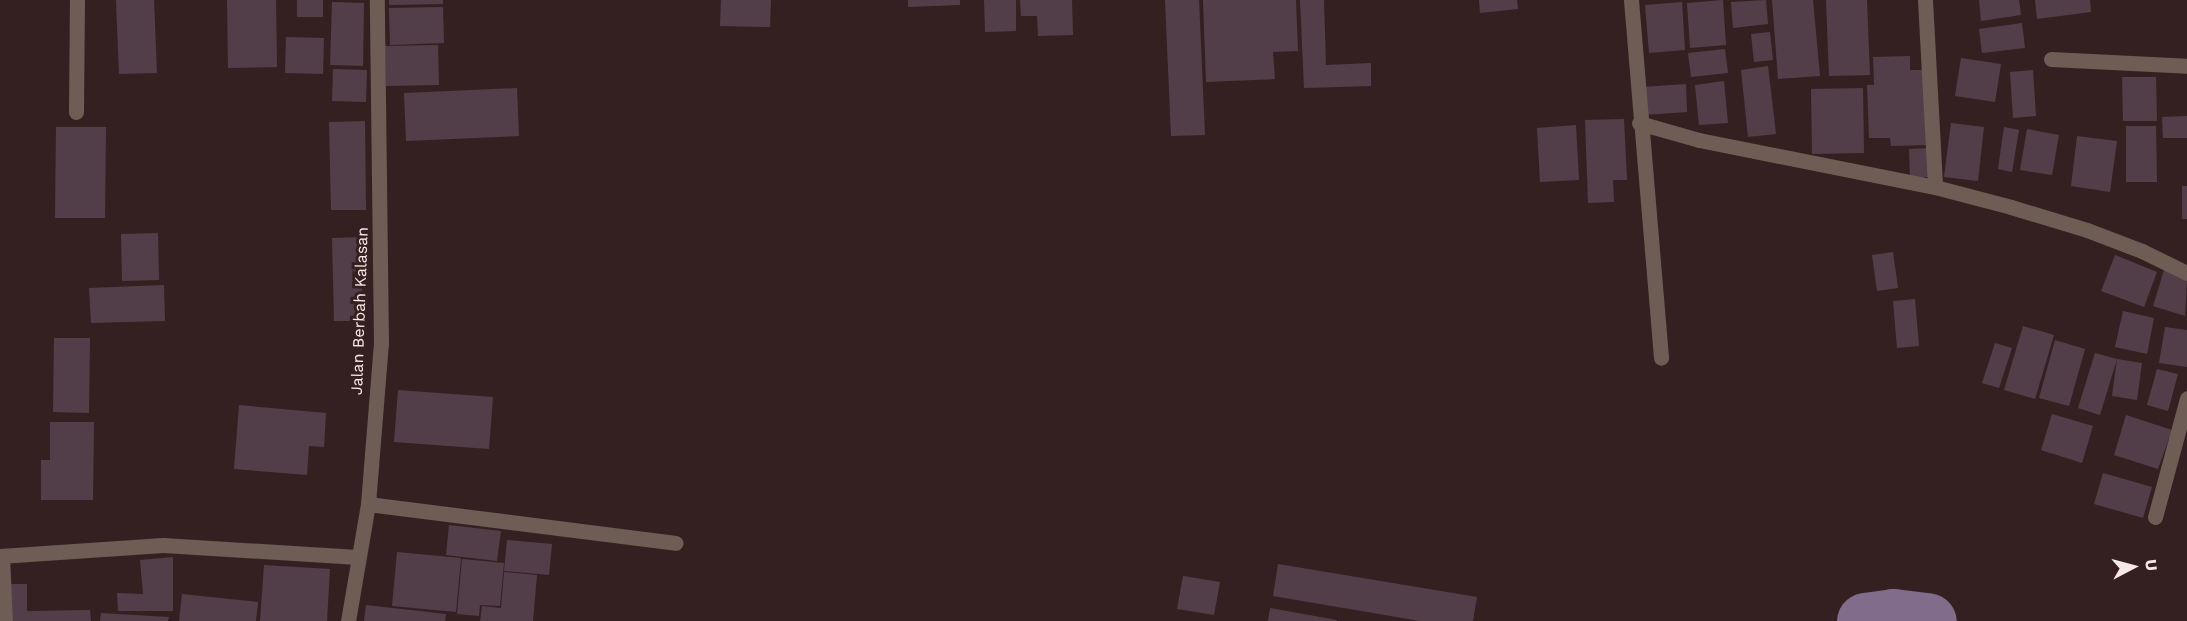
<!DOCTYPE html>
<style>
body{margin:0}
#map{position:relative;width:2187px;height:621px;overflow:hidden;background:#352021;font-family:"Work Sans",sans-serif}
div>[style]{position:absolute}
[style*='--x']{left:calc(var(--x)*1px);top:calc(var(--y)*1px);width:calc(var(--w)*1px);rotate:calc(var(--a)*1deg)}
.river>*{height:57px;margin:-28.5px;padding:0 28.5px;transform-origin:28.5px;border-radius:28.5px;background:#816c8b}
.building>*{inset:0;background:#523e49}
.minor>*{height:15px;margin:-7.5px;padding:0 7.5px;transform-origin:7.5px;border-radius:7.5px;background:#6d5d55}
span{translate:-50% -50%;white-space:nowrap;text-align:center;line-height:1.15;-webkit-text-stroke:6px #352021;paint-order:stroke}
.street-label{font-size:16px;color:#f8e9e9}
.north{position:absolute;left:2103px;top:537px;width:60px;height:60px;-webkit-text-stroke:4px #352021;paint-order:stroke;rotate:84deg;font-size:16px;font-weight:700;line-height:24px;text-align:center;color:#f8e9e9}
.north::after{content:'';display:block;margin:auto;width:21px;height:27px;background:#f8e9e9;clip-path:polygon(50% 0,100% 100%,50% 72%,0 100%)}
</style>
<div id="map">
<div class="river">
<i style="--x:1865;--y:621;--w:28;--a:-8"></i>
<i style="--x:1893;--y:617;--w:35;--a:7"></i>
</div>
<div class="building">
<i style="clip-path:polygon(116px 0,154px 0,157px 73px,119px 74px)"></i>
<i style="clip-path:polygon(227px 0,276px 0,277px 67px,228px 68px)"></i>
<i style="clip-path:polygon(297px 0,323px 0,323px 17px,297px 17px)"></i>
<i style="clip-path:polygon(389px 0,443px 0,443px 4px,389px 5px)"></i>
<i style="clip-path:polygon(721px 0,771px 0,770px 27px,720px 26px)"></i>
<i style="clip-path:polygon(908px 0,960px 0,960px 5px,908px 7px)"></i>
<i style="clip-path:polygon(984px 0,1016px 0,1016px 31px,985px 32px)"></i>
<i style="clip-path:polygon(1020px 0,1072px 0,1073px 35px,1038px 36px,1037px 16px,1021px 16px)"></i>
<i style="clip-path:polygon(1165px 0,1199px 0,1205px 135px,1171px 136px)"></i>
<i style="clip-path:polygon(1203px 0,1296px 0,1298px 51px,1273px 52px,1275px 79px,1206px 82px)"></i>
<i style="clip-path:polygon(1300px 0,1324px 0,1326px 65px,1371px 63px,1371px 86px,1304px 88px)"></i>
<i style="clip-path:polygon(1479px 0,1517px 0,1518px 9px,1480px 13px)"></i>
<i style="clip-path:polygon(1723px 0,1726px 45px,1690px 48px,1687px 3px)"></i>
<i style="clip-path:polygon(1766px 0,1768px 24px,1733px 28px,1731px 2px)"></i>
<i style="clip-path:polygon(1772px 0,1813px 0,1820px 76px,1778px 79px)"></i>
<i style="clip-path:polygon(1826px 0,1867px 0,1870px 75px,1829px 76px)"></i>
<i style="clip-path:polygon(1979px 0,2019px 0,2021px 15px,1981px 21px)"></i>
<i style="clip-path:polygon(2035px 0,2090px 0,2091px 12px,2037px 19px)"></i>
<i style="clip-path:polygon(332px 2px,364px 3px,363px 66px,330px 65px)"></i>
<i style="clip-path:polygon(1682px 2px,1685px 50px,1649px 53px,1645px 5px)"></i>
<i style="clip-path:polygon(443px 7px,444px 43px,390px 45px,389px 8px)"></i>
<i style="clip-path:polygon(2022px 23px,2025px 48px,1982px 53px,1979px 29px)"></i>
<i style="clip-path:polygon(1770px 32px,1773px 60px,1754px 62px,1751px 34px)"></i>
<i style="clip-path:polygon(286px 37px,324px 38px,323px 74px,285px 73px)"></i>
<i style="clip-path:polygon(438px 45px,439px 85px,386px 86px,385px 46px)"></i>
<i style="clip-path:polygon(1725px 49px,1728px 73px,1691px 77px,1688px 53px)"></i>
<i style="clip-path:polygon(1910px 56px,1910px 70px,1927px 70px,1929px 145px,1891px 146px,1890px 138px,1869px 138px,1867px 85px,1874px 85px,1873px 57px)"></i>
<i style="clip-path:polygon(1961px 58px,2001px 64px,1995px 102px,1955px 96px)"></i>
<i style="clip-path:polygon(1768px 66px,1776px 134px,1748px 137px,1741px 70px)"></i>
<i style="clip-path:polygon(333px 69px,367px 70px,366px 102px,332px 101px)"></i>
<i style="clip-path:polygon(2033px 70px,2036px 116px,2013px 118px,2010px 72px)"></i>
<i style="clip-path:polygon(2122px 77px,2156px 77px,2157px 121px,2123px 121px)"></i>
<i style="clip-path:polygon(1724px 81px,1728px 123px,1699px 125px,1695px 85px)"></i>
<i style="clip-path:polygon(1686px 84px,1687px 112px,1644px 115px,1642px 87px)"></i>
<i style="clip-path:polygon(517px 88px,519px 136px,406px 141px,404px 93px)"></i>
<i style="clip-path:polygon(1863px 88px,1864px 153px,1812px 154px,1811px 89px)"></i>
<i style="clip-path:polygon(2187px 116px,2187px 138px,2163px 138px,2162px 117px)"></i>
<i style="clip-path:polygon(1624px 119px,1627px 180px,1613px 180px,1614px 202px,1588px 203px,1585px 120px)"></i>
<i style="clip-path:polygon(365px 121px,366px 210px,331px 210px,329px 122px)"></i>
<i style="clip-path:polygon(1951px 123px,1984px 127px,1978px 181px,1944px 177px)"></i>
<i style="clip-path:polygon(1576px 125px,1579px 180px,1540px 182px,1537px 128px)"></i>
<i style="clip-path:polygon(2126px 126px,2156px 126px,2157px 182px,2126px 182px)"></i>
<i style="clip-path:polygon(56px 127px,106px 127px,105px 218px,55px 218px)"></i>
<i style="clip-path:polygon(2004px 127px,2019px 130px,2012px 172px,1998px 169px)"></i>
<i style="clip-path:polygon(2027px 129px,2059px 135px,2052px 175px,2020px 170px)"></i>
<i style="clip-path:polygon(2077px 136px,2117px 141px,2110px 192px,2071px 186px)"></i>
<i style="clip-path:polygon(1929px 148px,1930px 177px,1910px 178px,1909px 149px)"></i>
<i style="clip-path:polygon(2182px 186px,2187px 186px,2187px 219px,2182px 219px)"></i>
<i style="clip-path:polygon(158px 233px,159px 280px,122px 281px,121px 234px)"></i>
<i style="clip-path:polygon(361px 237px,363px 321px,334px 321px,332px 238px)"></i>
<i style="clip-path:polygon(1893px 252px,1898px 288px,1877px 291px,1872px 255px)"></i>
<i style="clip-path:polygon(2115px 255px,2157px 272px,2144px 307px,2101px 291px)"></i>
<i style="clip-path:polygon(2164px 270px,2187px 277px,2185px 316px,2153px 306px)"></i>
<i style="clip-path:polygon(164px 285px,165px 321px,91px 323px,89px 288px)"></i>
<i style="clip-path:polygon(1915px 299px,1919px 346px,1897px 348px,1893px 301px)"></i>
<i style="clip-path:polygon(2123px 311px,2154px 318px,2147px 354px,2115px 347px)"></i>
<i style="clip-path:polygon(2023px 326px,2054px 335px,2035px 399px,2004px 390px)"></i>
<i style="clip-path:polygon(2165px 327px,2187px 330px,2187px 367px,2159px 363px)"></i>
<i style="clip-path:polygon(54px 338px,90px 338px,89px 413px,53px 412px)"></i>
<i style="clip-path:polygon(2055px 340px,2085px 349px,2069px 406px,2039px 398px)"></i>
<i style="clip-path:polygon(1995px 343px,2012px 348px,1999px 388px,1982px 383px)"></i>
<i style="clip-path:polygon(2095px 353px,2117px 359px,2100px 415px,2078px 408px)"></i>
<i style="clip-path:polygon(2117px 359px,2142px 363px,2137px 400px,2112px 396px)"></i>
<i style="clip-path:polygon(2157px 369px,2178px 374px,2168px 411px,2147px 405px)"></i>
<i style="clip-path:polygon(398px 390px,493px 397px,489px 449px,394px 442px)"></i>
<i style="clip-path:polygon(239px 405px,326px 413px,324px 447px,309px 446px,307px 475px,234px 469px)"></i>
<i style="clip-path:polygon(2052px 414px,2093px 426px,2082px 463px,2041px 450px)"></i>
<i style="clip-path:polygon(2126px 415px,2172px 430px,2158px 469px,2114px 455px)"></i>
<i style="clip-path:polygon(50px 422px,94px 422px,93px 500px,41px 500px,41px 460px,50px 460px)"></i>
<i style="clip-path:polygon(2103px 473px,2152px 487px,2143px 518px,2094px 504px)"></i>
<i style="clip-path:polygon(449px 525px,501px 531px,497px 561px,446px 555px)"></i>
<i style="clip-path:polygon(507px 540px,552px 544px,549px 575px,504px 571px)"></i>
<i style="clip-path:polygon(397px 552px,461px 558px,456px 612px,392px 606px)"></i>
<i style="clip-path:polygon(173px 557px,173px 611px,118px 611px,117px 593px,143px 594px,140px 560px)"></i>
<i style="clip-path:polygon(462px 559px,504px 563px,500px 606px,480px 605px,479px 616px,457px 614px)"></i>
<i style="clip-path:polygon(1278px 564px,1477px 597px,1473px 621px,1420px 621px,1273px 596px)"></i>
<i style="clip-path:polygon(264px 565px,330px 569px,327px 621px,260px 621px)"></i>
<i style="clip-path:polygon(504px 572px,537px 575px,533px 621px,480px 621px,482px 606px,501px 608px)"></i>
<i style="clip-path:polygon(1183px 576px,1220px 582px,1214px 615px,1177px 609px)"></i>
<i style="clip-path:polygon(8px 584px,27px 584px,27px 611px,90px 610px,91px 621px,9px 621px)"></i>
<i style="clip-path:polygon(182px 594px,258px 602px,256px 621px,179px 621px)"></i>
<i style="clip-path:polygon(366px 605px,446px 614px,445px 621px,364px 621px)"></i>
<i style="clip-path:polygon(1270px 608px,1337px 620px,1337px 621px,1268px 621px)"></i>
<i style="clip-path:polygon(101px 613px,169px 617px,168px 621px,100px 621px)"></i>
</div>
<div class="minor">
<i style="--x:1631;--y:0;--w:359;--a:85.2"></i>
<i style="--x:1925;--y:0;--w:187;--a:86.9"></i>
<i style="--x:2051;--y:59;--w:136;--a:2.9"></i>
<i style="--x:76;--y:112;--w:112;--a:-89.5"></i>
<i style="--x:1639;--y:123;--w:62;--a:15.8"></i>
<i style="--x:1699;--y:140;--w:241;--a:11.3"></i>
<i style="--x:1935;--y:187;--w:79;--a:14.7"></i>
<i style="--x:2011;--y:207;--w:79;--a:16.8"></i>
<i style="--x:2087;--y:230;--w:59;--a:20.9"></i>
<i style="--x:2142;--y:251;--w:50;--a:26.1"></i>
<i style="--x:368;--y:504;--w:310;--a:7.2"></i>
<i style="--x:2155;--y:517;--w:123;--a:-74.9"></i>
<i style="--x:0;--y:556;--w:163;--a:-3.9"></i>
<i style="--x:163;--y:545;--w:195;--a:3.5"></i>
<i style="--x:2;--y:556;--w:65;--a:87.4"></i>
<i style="--x:348;--y:621;--w:119;--a:-80.3"></i>
<i style="--x:368;--y:504;--w:161;--a:-85.4"></i>
<i style="--x:381;--y:344;--w:344;--a:-90.7"></i>
</div>
<div class="street-label">
<span style="left:360px;top:311px;rotate:-88deg">Jalan Berbah Kalasan</span>
</div>
<div class="north">U</div>
</div>
